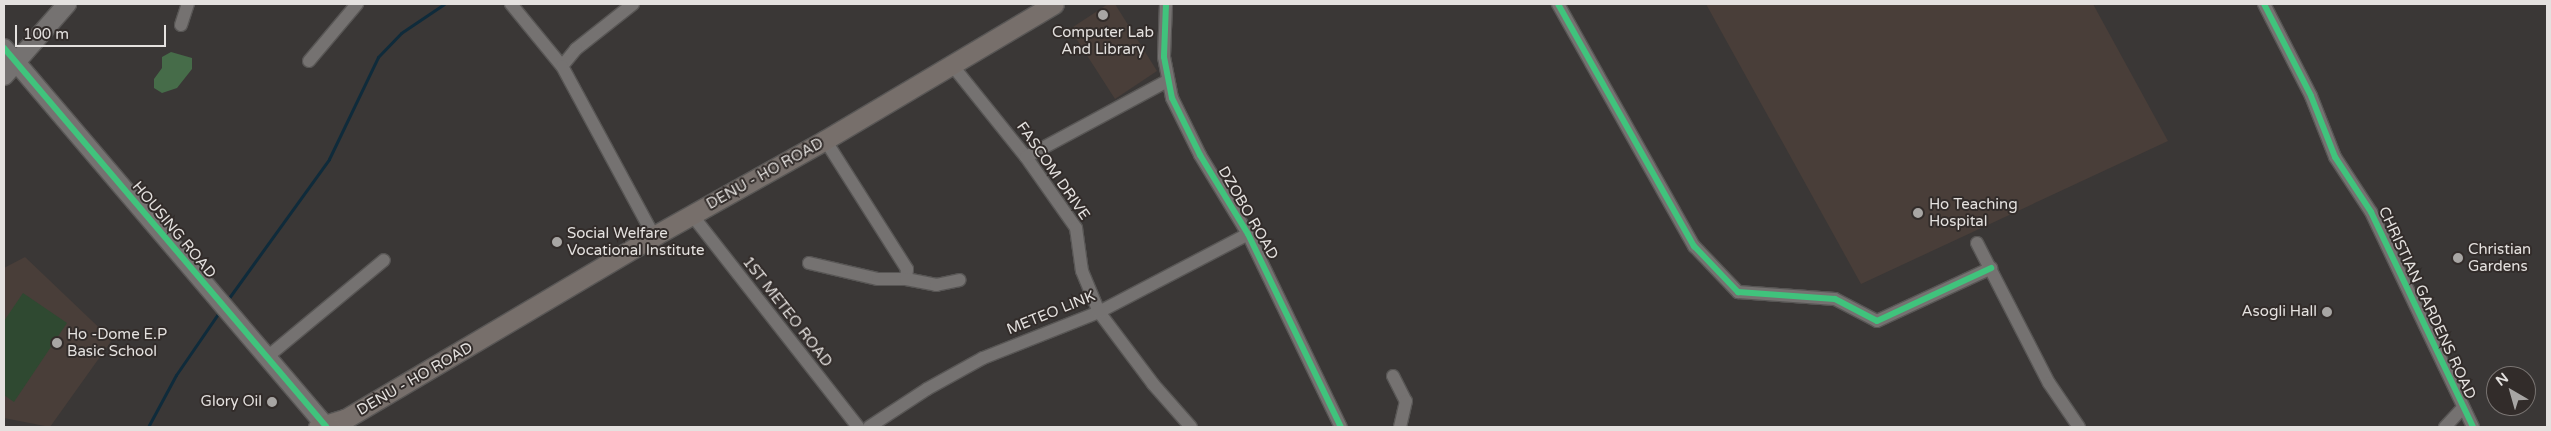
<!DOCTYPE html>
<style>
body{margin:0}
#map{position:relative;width:2551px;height:431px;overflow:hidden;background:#3a3736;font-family:"Varela Round",sans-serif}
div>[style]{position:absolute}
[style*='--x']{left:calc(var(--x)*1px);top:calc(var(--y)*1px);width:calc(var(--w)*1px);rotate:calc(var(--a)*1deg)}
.built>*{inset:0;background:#493e39}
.green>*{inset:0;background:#2f4931}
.forest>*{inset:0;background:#466c49}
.stream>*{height:3px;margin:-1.5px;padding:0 1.5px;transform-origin:1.5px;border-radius:1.5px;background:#0f2b3b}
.roads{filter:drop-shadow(1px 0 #585655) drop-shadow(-1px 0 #585655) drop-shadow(0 1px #585655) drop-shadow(0 -1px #585655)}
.street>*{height:12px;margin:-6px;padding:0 6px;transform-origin:6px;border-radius:6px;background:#757271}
.secondary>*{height:18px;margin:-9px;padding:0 9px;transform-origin:9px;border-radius:9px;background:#757271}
.primary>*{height:19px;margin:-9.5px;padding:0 9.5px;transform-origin:9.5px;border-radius:9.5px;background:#776f6b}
.cycleway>*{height:6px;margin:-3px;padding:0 3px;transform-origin:3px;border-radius:3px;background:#40c37c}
.dots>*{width:14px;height:14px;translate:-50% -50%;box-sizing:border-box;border:2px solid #322c2a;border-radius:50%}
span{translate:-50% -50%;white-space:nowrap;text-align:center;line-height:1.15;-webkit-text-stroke:4px #322c2a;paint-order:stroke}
.poi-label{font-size:15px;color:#e4e1df}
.left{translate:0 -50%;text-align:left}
.right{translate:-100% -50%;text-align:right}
.street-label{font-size:15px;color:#e4e1df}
.frame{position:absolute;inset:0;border:5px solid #e4e1df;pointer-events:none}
.north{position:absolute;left:2486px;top:366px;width:50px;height:50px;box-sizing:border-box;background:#322c2a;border:1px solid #797472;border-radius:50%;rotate:322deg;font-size:14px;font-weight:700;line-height:20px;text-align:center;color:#e4e1df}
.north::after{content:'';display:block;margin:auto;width:18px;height:22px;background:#a8a6a4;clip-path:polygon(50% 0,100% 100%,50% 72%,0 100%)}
.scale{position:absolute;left:15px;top:25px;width:151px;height:22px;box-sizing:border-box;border:2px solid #e4e1df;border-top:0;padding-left:6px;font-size:15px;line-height:18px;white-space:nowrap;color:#e4e1df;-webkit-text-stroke:4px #322c2a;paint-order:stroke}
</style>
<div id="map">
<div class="built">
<i style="clip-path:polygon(1108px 4px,1115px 4px,1157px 71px,1115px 99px,1070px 29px)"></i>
<i style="clip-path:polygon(1706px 4px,2093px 4px,2168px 141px,1861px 284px)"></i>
<i style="clip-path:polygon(25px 257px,112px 340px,50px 427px,4px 418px,4px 268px)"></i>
</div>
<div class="green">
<i style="clip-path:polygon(23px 293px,67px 323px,14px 402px,4px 395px,4px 321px)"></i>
</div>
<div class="forest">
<i style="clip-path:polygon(171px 52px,192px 58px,192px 69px,177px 88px,162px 93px,154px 88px,154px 79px,162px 68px,162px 57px)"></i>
</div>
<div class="stream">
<i style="--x:226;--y:302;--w:176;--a:-54.2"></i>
<i style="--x:329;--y:159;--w:113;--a:-64.3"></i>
<i style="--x:378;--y:57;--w:33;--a:-46"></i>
<i style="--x:401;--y:33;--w:52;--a:-34"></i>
<i style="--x:148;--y:427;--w:59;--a:-61.7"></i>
<i style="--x:176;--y:375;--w:78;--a:-55.5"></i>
</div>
<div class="roads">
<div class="street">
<i style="--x:511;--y:4;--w:80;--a:50.6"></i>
<i style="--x:633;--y:4;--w:73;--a:141.7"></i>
<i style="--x:576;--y:49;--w:22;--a:129"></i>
<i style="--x:562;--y:66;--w:193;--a:61.6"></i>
<i style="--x:1166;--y:4;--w:53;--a:92.2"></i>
<i style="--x:1164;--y:57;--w:42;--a:79"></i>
<i style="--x:1172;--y:98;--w:64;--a:63.8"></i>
<i style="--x:1200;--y:155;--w:92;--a:58.7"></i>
<i style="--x:1248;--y:234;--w:214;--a:64.3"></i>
<i style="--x:1558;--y:4;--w:278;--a:60.7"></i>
<i style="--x:1694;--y:246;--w:64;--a:46.3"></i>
<i style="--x:1738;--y:292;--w:97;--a:4.1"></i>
<i style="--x:1835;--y:299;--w:47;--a:27.6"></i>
<i style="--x:1877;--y:321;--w:126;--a:-24.9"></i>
<i style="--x:2264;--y:4;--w:103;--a:62.9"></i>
<i style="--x:2311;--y:96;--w:66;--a:68.5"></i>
<i style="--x:2335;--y:157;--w:66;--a:56.8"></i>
<i style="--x:2371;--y:212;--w:238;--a:64.6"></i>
<i style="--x:181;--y:25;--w:22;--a:-72"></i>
<i style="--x:309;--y:61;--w:75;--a:-49.9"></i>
<i style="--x:952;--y:65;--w:118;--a:51.2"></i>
<i style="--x:1026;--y:157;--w:87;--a:54.8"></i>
<i style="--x:1076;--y:228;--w:43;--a:82.1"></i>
<i style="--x:1082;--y:271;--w:44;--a:67.5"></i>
<i style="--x:1099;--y:312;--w:90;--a:53.1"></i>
<i style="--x:1153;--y:384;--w:57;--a:48.5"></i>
<i style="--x:1026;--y:157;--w:160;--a:-28.3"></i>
<i style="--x:692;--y:215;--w:269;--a:51.9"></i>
<i style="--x:1977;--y:243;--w:157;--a:62.8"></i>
<i style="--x:2049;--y:383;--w:53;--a:55.7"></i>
<i style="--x:809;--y:263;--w:71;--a:13.1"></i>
<i style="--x:878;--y:279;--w:28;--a:0"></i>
<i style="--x:906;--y:279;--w:10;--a:-84"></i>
<i style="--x:907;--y:269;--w:153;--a:-122.4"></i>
<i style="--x:906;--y:279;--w:31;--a:11"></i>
<i style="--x:936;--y:285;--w:24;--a:-12"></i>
<i style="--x:266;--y:358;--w:153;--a:-39.7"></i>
<i style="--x:1393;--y:376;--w:28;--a:63"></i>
<i style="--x:1406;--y:401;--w:27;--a:103"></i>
<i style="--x:869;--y:427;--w:69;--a:-33.2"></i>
<i style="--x:927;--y:389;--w:64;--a:-29"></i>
<i style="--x:983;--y:358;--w:125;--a:-21.6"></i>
<i style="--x:1099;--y:312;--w:168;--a:-27.6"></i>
<i style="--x:2445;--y:427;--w:26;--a:-47"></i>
</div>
<div class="secondary">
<i style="--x:4;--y:48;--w:497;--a:49.6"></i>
<i style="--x:4;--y:76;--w:96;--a:-48.8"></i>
</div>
<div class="primary">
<i style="--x:318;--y:427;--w:28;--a:-17"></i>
<i style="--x:338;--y:427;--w:11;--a:-49"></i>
<i style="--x:345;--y:419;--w:359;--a:-30.6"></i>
<i style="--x:654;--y:236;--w:196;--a:-29.3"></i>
<i style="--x:825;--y:140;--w:266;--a:-30.7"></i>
</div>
</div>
<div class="cycleway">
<i style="--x:1166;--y:4;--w:53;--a:92.2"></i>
<i style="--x:1164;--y:57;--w:42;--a:79"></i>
<i style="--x:1172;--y:98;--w:64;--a:63.8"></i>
<i style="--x:1200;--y:155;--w:92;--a:58.7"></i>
<i style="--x:1248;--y:234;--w:214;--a:64.3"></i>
<i style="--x:1558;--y:4;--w:278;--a:60.7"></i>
<i style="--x:1694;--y:246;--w:64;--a:46.3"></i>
<i style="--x:1738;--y:292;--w:97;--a:4.1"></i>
<i style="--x:1835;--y:299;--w:47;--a:27.6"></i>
<i style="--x:1877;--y:321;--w:126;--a:-24.9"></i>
<i style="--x:2264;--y:4;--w:103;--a:62.9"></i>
<i style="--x:2311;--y:96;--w:66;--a:68.5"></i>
<i style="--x:2335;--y:157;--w:66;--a:56.8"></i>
<i style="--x:2371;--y:212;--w:238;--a:64.6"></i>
<i style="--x:4;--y:48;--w:497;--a:49.6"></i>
</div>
<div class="dots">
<i style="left:1103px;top:15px;background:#a8a6a4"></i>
<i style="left:1918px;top:213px;background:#a8a6a4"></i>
<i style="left:557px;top:242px;background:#a8a6a4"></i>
<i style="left:2458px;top:258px;background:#a8a6a4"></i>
<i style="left:2327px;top:312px;background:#a8a6a4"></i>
<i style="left:57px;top:343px;background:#a8a6a4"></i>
<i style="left:272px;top:402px;background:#a8a6a4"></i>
</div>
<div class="poi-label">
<span style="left:1103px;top:41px">Computer Lab<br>And Library</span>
<span class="left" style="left:1929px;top:213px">Ho Teaching<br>Hospital</span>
<span class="left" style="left:567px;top:242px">Social Welfare<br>Vocational Institute</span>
<span class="left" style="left:2468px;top:258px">Christian<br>Gardens</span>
<span class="right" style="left:2317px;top:312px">Asogli Hall</span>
<span class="left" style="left:67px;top:343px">Ho -Dome E.P<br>Basic School</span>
<span class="right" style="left:262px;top:402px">Glory Oil</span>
</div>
<div class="street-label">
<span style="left:1053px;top:171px;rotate:55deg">FASCOM DRIVE</span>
<span style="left:765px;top:174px;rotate:-29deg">DENU - HO ROAD</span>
<span style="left:1248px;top:213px;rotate:60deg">DZOBO ROAD</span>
<span style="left:174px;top:230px;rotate:50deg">HOUSING ROAD</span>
<span style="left:2427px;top:303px;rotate:65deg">CHRISTIAN GARDENS ROAD</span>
<span style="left:787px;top:312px;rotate:52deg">1ST METEO ROAD</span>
<span style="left:1051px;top:313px;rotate:-22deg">METEO LINK</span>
<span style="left:415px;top:379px;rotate:-30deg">DENU - HO ROAD</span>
</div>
<div class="frame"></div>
<div class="north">N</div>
<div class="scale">100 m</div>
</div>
